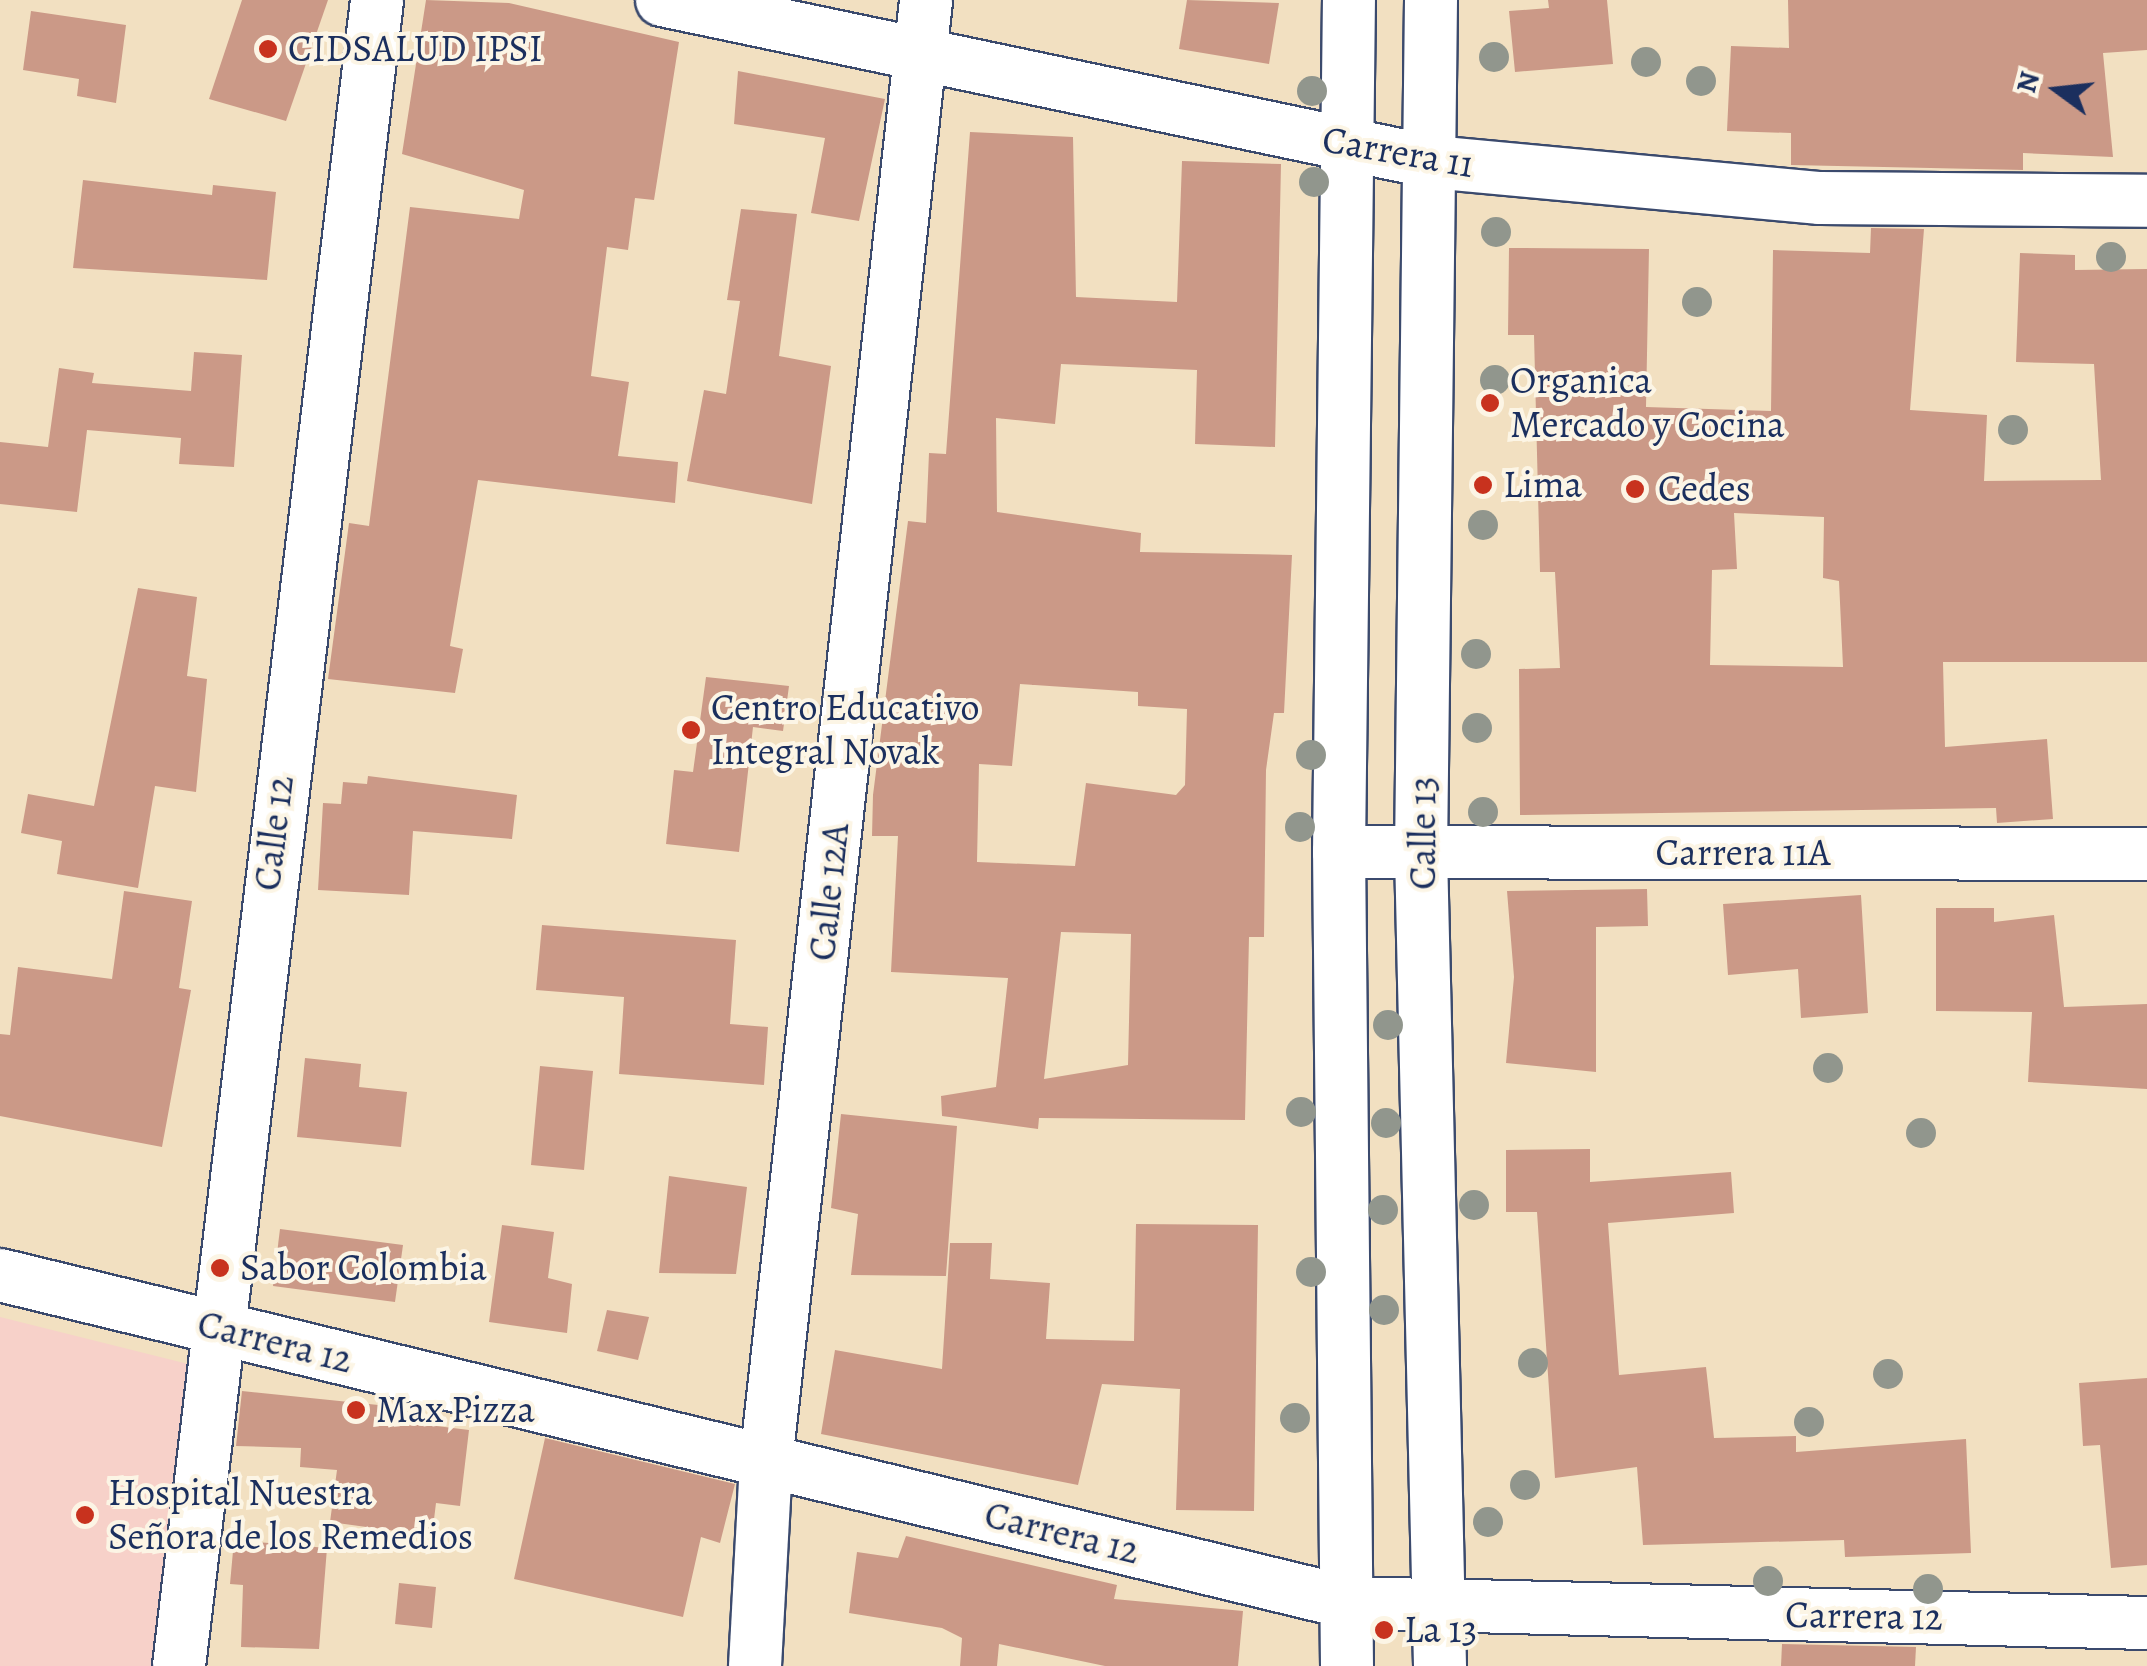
<!DOCTYPE html>
<meta charset="utf-8">
<style>
body{margin:0}
#map{position:relative;width:2147px;height:1666px;overflow:hidden;background:#f2e0c1;font-family:Alegreya,serif}
div>[style]{position:absolute}
[style*='--x']{left:calc(var(--x)*1px);top:calc(var(--y)*1px);width:calc(var(--w)*1px);rotate:calc(var(--a)*1deg)}
.built>*{inset:0;background:#f7d1c9}
.building>*{inset:0;background:#cb9987}
.roads{filter:drop-shadow(2px 0 #3b4a6d) drop-shadow(-2px 0 #3b4a6d) drop-shadow(0 2px #3b4a6d) drop-shadow(0 -2px #3b4a6d)}
.street>*{height:52px;margin:-26px;padding:0 26px;transform-origin:26px;border-radius:26px;background:#fff}
.trees>*{width:30px;height:30px;margin:-15px;border-radius:50%;background:#91968d}
.dots>*{width:28px;height:28px;translate:-50% -50%;box-sizing:border-box;border:5px solid #fcf5e5;border-radius:50%}
span{translate:-50% -50%;white-space:nowrap;text-align:center;line-height:1.15;-webkit-text-stroke:8px #fcf5e5;paint-order:stroke}
.poi-label{font-size:38px;color:#1b2f5e}
.left{translate:0 -50%;text-align:left}
.street-label{font-size:38px;color:#1b2f5e}
.north{position:absolute;left:2007px;top:40px;width:100px;height:100px;-webkit-text-stroke:8px #fcf5e5;paint-order:stroke;rotate:285deg;font-size:28px;font-weight:700;line-height:40px;text-align:center;color:#1b2f5e}
.north::after{content:'';display:block;margin:auto;width:35px;height:45px;background:#1b2f5e;clip-path:polygon(50% 0,100% 100%,50% 72%,0 100%)}
</style>
<div id="map">
<div class="built">
<i style="clip-path:polygon(0 1317px,188px 1364px,151px 1666px,0 1666px)"></i>
</div>
<div class="building">
<i style="clip-path:polygon(242px 0,328px 0,286px 121px,209px 99px)"></i>
<i style="clip-path:polygon(426px 0,509px 3px,679px 42px,654px 200px,635px 198px,628px 250px,607px 247px,591px 376px,629px 382px,618px 456px,678px 462px,675px 503px,478px 480px,450px 646px,463px 649px,455px 693px,328px 679px,349px 523px,369px 526px,410px 207px,519px 219px,524px 190px,402px 154px)"></i>
<i style="clip-path:polygon(1187px 0,1279px 3px,1269px 64px,1179px 49px)"></i>
<i style="clip-path:polygon(1548px 0,1607px 0,1613px 64px,1515px 72px,1509px 11px,1549px 8px)"></i>
<i style="clip-path:polygon(1788px 0,2147px 0,2147px 50px,2103px 53px,2113px 157px,2023px 153px,2023px 170px,1791px 165px,1791px 133px,1727px 131px,1731px 46px,1789px 48px)"></i>
<i style="clip-path:polygon(31px 11px,126px 25px,116px 103px,77px 96px,79px 79px,23px 70px)"></i>
<i style="clip-path:polygon(738px 71px,885px 99px,859px 221px,811px 213px,825px 138px,734px 124px)"></i>
<i style="clip-path:polygon(evenodd,970px 132px,1073px 137px,1076px 297px,1177px 302px,1182px 161px,1281px 164px,1275px 447px,1195px 444px,1197px 370px,1061px 364px,1055px 424px,996px 418px,997px 512px,1141px 533px,1140px 552px,1292px 555px,1284px 713px,1274px 713px,1266px 770px,1264px 937px,1249px 937px,1245px 1120px,1039px 1118px,1038px 1129px,942px 1116px,941px 1096px,996px 1087px,1008px 978px,891px 972px,898px 836px,872px 836px,873px 795px,908px 521px,926px 523px,929px 453px,946px 454px,970px 132px,1020px 684px,1138px 692px,1138px 706px,1187px 709px,1185px 785px,1176px 795px,1086px 783px,1075px 866px,977px 862px,979px 764px,1012px 766px,1020px 684px,970px 132px,1061px 932px,1131px 934px,1128px 1065px,1044px 1079px,1061px 932px)"></i>
<i style="clip-path:polygon(83px 180px,212px 195px,213px 185px,276px 192px,267px 280px,73px 268px)"></i>
<i style="clip-path:polygon(741px 209px,797px 214px,779px 356px,831px 366px,812px 504px,687px 481px,704px 390px,726px 394px,740px 301px,727px 300px)"></i>
<i style="clip-path:polygon(evenodd,1871px 228px,1924px 229px,1910px 410px,1987px 415px,1984px 481px,2101px 480px,2094px 364px,2016px 362px,2020px 253px,2075px 255px,2075px 270px,2147px 269px,2147px 662px,1943px 662px,1945px 747px,2047px 739px,2053px 819px,1997px 823px,1996px 808px,1520px 815px,1519px 669px,1560px 668px,1555px 572px,1540px 572px,1534px 335px,1508px 335px,1509px 248px,1649px 249px,1646px 407px,1771px 411px,1773px 250px,1870px 253px,1871px 228px,1734px 513px,1824px 517px,1823px 578px,1839px 581px,1843px 667px,1710px 665px,1712px 570px,1737px 569px,1734px 513px)"></i>
<i style="clip-path:polygon(194px 352px,242px 355px,234px 467px,179px 464px,181px 438px,87px 430px,77px 512px,0 504px,0 442px,48px 447px,59px 368px,94px 373px,92px 383px,191px 391px)"></i>
<i style="clip-path:polygon(138px 588px,197px 597px,187px 676px,207px 679px,196px 792px,155px 786px,138px 888px,57px 874px,62px 841px,21px 833px,28px 794px,94px 806px)"></i>
<i style="clip-path:polygon(706px 677px,789px 686px,783px 731px,753px 727px,739px 852px,666px 844px,674px 770px,693px 772px)"></i>
<i style="clip-path:polygon(368px 776px,517px 795px,512px 839px,413px 831px,409px 895px,318px 890px,323px 803px,341px 804px,343px 782px,367px 784px)"></i>
<i style="clip-path:polygon(1647px 889px,1648px 926px,1596px 927px,1596px 1072px,1506px 1063px,1514px 977px,1507px 891px)"></i>
<i style="clip-path:polygon(124px 891px,192px 901px,179px 988px,191px 990px,162px 1147px,0 1116px,0 1034px,10px 1035px,18px 967px,112px 979px)"></i>
<i style="clip-path:polygon(1861px 895px,1868px 1013px,1801px 1018px,1798px 969px,1728px 975px,1723px 904px)"></i>
<i style="clip-path:polygon(1936px 908px,1994px 908px,1994px 922px,2054px 915px,2064px 1007px,2147px 1004px,2147px 1089px,2028px 1082px,2032px 1012px,1936px 1011px)"></i>
<i style="clip-path:polygon(542px 925px,736px 940px,730px 1024px,768px 1027px,764px 1085px,619px 1074px,624px 997px,536px 990px)"></i>
<i style="clip-path:polygon(305px 1058px,361px 1064px,359px 1087px,407px 1092px,401px 1147px,297px 1137px)"></i>
<i style="clip-path:polygon(540px 1066px,593px 1071px,584px 1170px,531px 1165px)"></i>
<i style="clip-path:polygon(841px 1114px,957px 1126px,946px 1276px,851px 1275px,858px 1214px,831px 1208px)"></i>
<i style="clip-path:polygon(1590px 1149px,1590px 1182px,1731px 1172px,1734px 1213px,1608px 1223px,1619px 1375px,1706px 1367px,1714px 1438px,1796px 1436px,1796px 1452px,1966px 1439px,1971px 1553px,1845px 1557px,1844px 1540px,1643px 1545px,1637px 1467px,1555px 1478px,1537px 1212px,1506px 1212px,1506px 1150px)"></i>
<i style="clip-path:polygon(669px 1176px,747px 1187px,736px 1274px,659px 1273px)"></i>
<i style="clip-path:polygon(1136px 1224px,1258px 1225px,1254px 1511px,1176px 1510px,1180px 1389px,1102px 1384px,1078px 1485px,821px 1434px,835px 1350px,942px 1369px,950px 1243px,992px 1243px,990px 1279px,1050px 1283px,1046px 1339px,1134px 1341px)"></i>
<i style="clip-path:polygon(502px 1225px,554px 1232px,548px 1278px,572px 1284px,567px 1333px,489px 1322px)"></i>
<i style="clip-path:polygon(280px 1229px,403px 1245px,395px 1302px,273px 1286px)"></i>
<i style="clip-path:polygon(607px 1310px,649px 1317px,638px 1360px,597px 1351px)"></i>
<i style="clip-path:polygon(2147px 1378px,2147px 1565px,2111px 1568px,2100px 1445px,2083px 1446px,2079px 1383px)"></i>
<i style="clip-path:polygon(242px 1391px,398px 1407px,396px 1421px,469px 1430px,460px 1506px,436px 1503px,432px 1536px,330px 1522px,337px 1470px,300px 1467px,301px 1448px,236px 1446px)"></i>
<i style="clip-path:polygon(545px 1438px,735px 1484px,720px 1543px,701px 1537px,683px 1617px,514px 1579px)"></i>
<i style="clip-path:polygon(906px 1536px,1117px 1585px,1114px 1599px,1243px 1611px,1238px 1666px,1105px 1666px,999px 1644px,997px 1666px,960px 1666px,962px 1638px,942px 1628px,849px 1613px,857px 1552px,898px 1558px)"></i>
<i style="clip-path:polygon(234px 1540px,327px 1548px,319px 1649px,241px 1647px,243px 1585px,230px 1584px)"></i>
<i style="clip-path:polygon(399px 1583px,436px 1587px,432px 1628px,395px 1624px)"></i>
<i style="clip-path:polygon(1782px 1644px,1916px 1647px,1915px 1666px,1781px 1666px)"></i>
</div>
<div class="roads">
<div class="street">
<i style="--x:662;--y:0;--w:787;--a:11.88"></i>
<i style="--x:1432;--y:162;--w:390;--a:5.3"></i>
<i style="--x:1820;--y:198;--w:327;--a:0.5"></i>
<i style="--x:1431;--y:0;--w:853;--a:90.67"></i>
<i style="--x:1421;--y:853;--w:813;--a:88.66"></i>
<i style="--x:1339;--y:852;--w:808;--a:0.14"></i>
<i style="--x:0;--y:1275;--w:1390;--a:13.65"></i>
<i style="--x:1351;--y:1603;--w:796;--a:1.44"></i>
<i style="--x:179;--y:1666;--w:1678;--a:-83.22"></i>
<i style="--x:755;--y:1666;--w:204;--a:-86.9"></i>
<i style="--x:766;--y:1462;--w:1471;--a:-83.75"></i>
<i style="--x:1347;--y:1666;--w:814;--a:-90.56"></i>
<i style="--x:1339;--y:852;--w:852;--a:-89.33"></i>
</div>
</div>
<div class="trees">
<i style="left:1494px;top:57px"></i>
<i style="left:1646px;top:62px"></i>
<i style="left:1701px;top:81px"></i>
<i style="left:1312px;top:91px"></i>
<i style="left:1314px;top:182px"></i>
<i style="left:1496px;top:232px"></i>
<i style="left:2111px;top:257px"></i>
<i style="left:1697px;top:302px"></i>
<i style="left:1495px;top:380px"></i>
<i style="left:2013px;top:430px"></i>
<i style="left:1483px;top:525px"></i>
<i style="left:1476px;top:654px"></i>
<i style="left:1477px;top:728px"></i>
<i style="left:1311px;top:755px"></i>
<i style="left:1483px;top:812px"></i>
<i style="left:1300px;top:827px"></i>
<i style="left:1388px;top:1025px"></i>
<i style="left:1828px;top:1068px"></i>
<i style="left:1301px;top:1112px"></i>
<i style="left:1386px;top:1123px"></i>
<i style="left:1921px;top:1133px"></i>
<i style="left:1474px;top:1205px"></i>
<i style="left:1383px;top:1210px"></i>
<i style="left:1311px;top:1272px"></i>
<i style="left:1384px;top:1310px"></i>
<i style="left:1533px;top:1363px"></i>
<i style="left:1888px;top:1374px"></i>
<i style="left:1295px;top:1418px"></i>
<i style="left:1809px;top:1422px"></i>
<i style="left:1525px;top:1485px"></i>
<i style="left:1488px;top:1522px"></i>
<i style="left:1768px;top:1581px"></i>
<i style="left:1928px;top:1589px"></i>
</div>
<div class="dots">
<i style="left:268px;top:49px;background:#c8321e"></i>
<i style="left:1490px;top:403px;background:#c8321e"></i>
<i style="left:1483px;top:485px;background:#c8321e"></i>
<i style="left:1635px;top:489px;background:#c8321e"></i>
<i style="left:691px;top:730px;background:#c8321e"></i>
<i style="left:220px;top:1268px;background:#c8321e"></i>
<i style="left:356px;top:1410px;background:#c8321e"></i>
<i style="left:85px;top:1515px;background:#c8321e"></i>
<i style="left:1384px;top:1630px;background:#c8321e"></i>
</div>
<div class="poi-label">
<span class="left" style="left:288px;top:49px">CIDSALUD IPSI</span>
<span class="left" style="left:1510px;top:403px">Organica<br>Mercado y Cocina</span>
<span class="left" style="left:1503px;top:485px">Lima</span>
<span class="left" style="left:1658px;top:489px">Cedes</span>
<span class="left" style="left:711px;top:730px">Centro Educativo<br>Integral Novak</span>
<span class="left" style="left:240px;top:1268px">Sabor Colombia</span>
<span class="left" style="left:376px;top:1410px">Max Pizza</span>
<span class="left" style="left:108px;top:1515px">Hospital Nuestra<br>Señora de los Remedios</span>
<span class="left" style="left:1404px;top:1630px">La 13</span>
</div>
<div class="street-label">
<span style="left:1398px;top:152px;rotate:10deg">Carrera 11</span>
<span style="left:274px;top:833px;rotate:-83deg">Calle 12</span>
<span style="left:1423px;top:833px;rotate:-90deg">Calle 13</span>
<span style="left:1743px;top:853px">Carrera 11A</span>
<span style="left:829px;top:892px;rotate:-84deg">Calle 12A</span>
<span style="left:275px;top:1342px;rotate:14deg">Carrera 12</span>
<span style="left:1062px;top:1533px;rotate:14deg">Carrera 12</span>
<span style="left:1864px;top:1616px;rotate:1deg">Carrera 12</span>
</div>
<div class="north">N</div>
</div>
